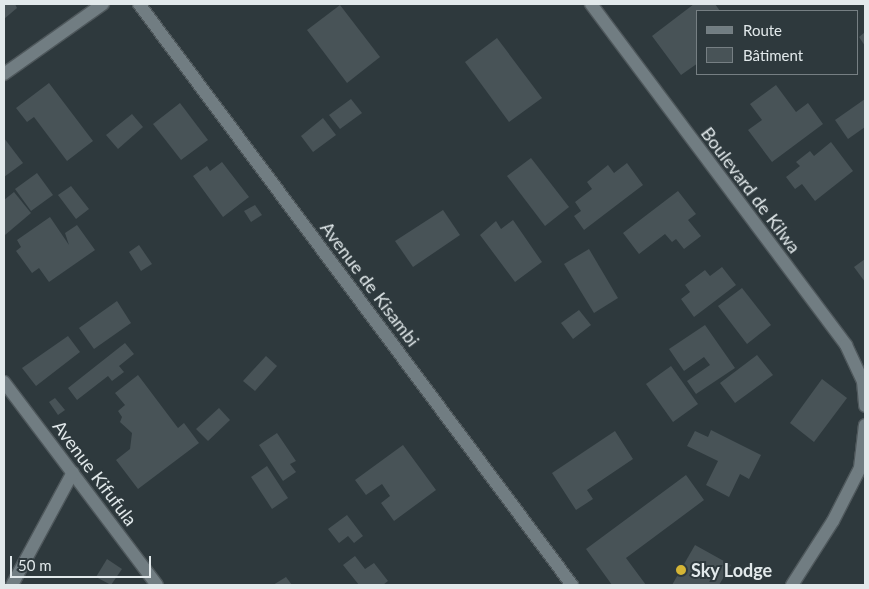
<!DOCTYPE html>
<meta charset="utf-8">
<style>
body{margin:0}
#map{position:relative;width:869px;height:589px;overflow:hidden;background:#2e393d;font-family:Lato,sans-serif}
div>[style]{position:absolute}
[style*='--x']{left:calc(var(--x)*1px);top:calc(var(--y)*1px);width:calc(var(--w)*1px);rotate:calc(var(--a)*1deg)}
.building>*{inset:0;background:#485357}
.roads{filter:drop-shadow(1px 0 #4f585c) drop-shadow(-1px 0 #4f585c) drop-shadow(0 1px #4f585c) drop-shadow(0 -1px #4f585c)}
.minor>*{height:12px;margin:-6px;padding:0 6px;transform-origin:6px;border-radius:6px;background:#717d82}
.tertiary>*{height:12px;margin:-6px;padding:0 6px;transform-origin:6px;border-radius:6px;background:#717d82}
.dots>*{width:14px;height:14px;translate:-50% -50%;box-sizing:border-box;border:2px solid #2e393d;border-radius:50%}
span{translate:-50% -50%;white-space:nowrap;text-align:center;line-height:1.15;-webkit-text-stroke:4px #2e393d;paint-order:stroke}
.street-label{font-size:18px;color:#e2e9eb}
.poi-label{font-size:18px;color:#e2e9eb;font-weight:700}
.left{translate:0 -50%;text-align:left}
.frame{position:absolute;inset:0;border:5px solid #e2e9eb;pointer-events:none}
.legend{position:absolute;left:696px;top:10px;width:162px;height:65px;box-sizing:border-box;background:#2e393d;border:1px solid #767f83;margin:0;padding:6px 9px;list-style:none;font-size:15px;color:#e2e9eb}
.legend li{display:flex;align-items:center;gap:10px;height:25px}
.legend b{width:25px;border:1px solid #767f83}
.scale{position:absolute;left:10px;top:556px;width:141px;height:22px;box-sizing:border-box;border:2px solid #e2e9eb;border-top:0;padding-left:6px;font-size:15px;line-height:18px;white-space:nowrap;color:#e2e9eb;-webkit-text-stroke:4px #2e393d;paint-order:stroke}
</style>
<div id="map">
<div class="building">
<i style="clip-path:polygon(4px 4px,15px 4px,17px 8px,4px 19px)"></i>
<i style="clip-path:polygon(694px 4px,715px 4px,720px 11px,698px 11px,698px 63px,681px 75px,652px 36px)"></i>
<i style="clip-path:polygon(340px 5px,380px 57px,347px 83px,307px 30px)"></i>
<i style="clip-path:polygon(865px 32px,865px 46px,859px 37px)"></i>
<i style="clip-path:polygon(497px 38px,542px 98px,509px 122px,465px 62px)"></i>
<i style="clip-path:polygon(49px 83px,93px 141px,67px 161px,34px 117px,27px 122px,16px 108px)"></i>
<i style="clip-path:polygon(776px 85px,796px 112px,808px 103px,823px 124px,772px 162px,748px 130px,762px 120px,750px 104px)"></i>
<i style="clip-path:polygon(351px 99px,362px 113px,340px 129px,329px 115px)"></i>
<i style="clip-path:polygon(865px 99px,865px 127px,848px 139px,835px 120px)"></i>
<i style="clip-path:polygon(180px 103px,208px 140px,181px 160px,153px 124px)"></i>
<i style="clip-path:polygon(132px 114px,143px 127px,118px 149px,106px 135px)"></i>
<i style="clip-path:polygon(323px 118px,336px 135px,313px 152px,301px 136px)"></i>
<i style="clip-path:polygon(4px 138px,23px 163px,4px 177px)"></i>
<i style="clip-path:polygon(831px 142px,853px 171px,815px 201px,802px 184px,795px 189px,786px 177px,800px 166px,796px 162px,810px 151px,814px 156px)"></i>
<i style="clip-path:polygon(531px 158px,569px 207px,545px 226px,507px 176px)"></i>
<i style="clip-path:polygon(222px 162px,249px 197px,223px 217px,193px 176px,207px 166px,210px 171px)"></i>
<i style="clip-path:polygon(627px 163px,643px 185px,584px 230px,574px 216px,581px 211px,575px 202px,592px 189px,587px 182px,608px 165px,614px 173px)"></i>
<i style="clip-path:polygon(37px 173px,53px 195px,31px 211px,15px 189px)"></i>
<i style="clip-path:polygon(71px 186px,89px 209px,76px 219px,58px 195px)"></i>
<i style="clip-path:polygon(678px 191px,696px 214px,688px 220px,701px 236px,684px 249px,676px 239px,672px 242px,665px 234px,639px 254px,623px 233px)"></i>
<i style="clip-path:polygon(14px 192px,31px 213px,5px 235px,4px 200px)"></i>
<i style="clip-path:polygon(255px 205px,262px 215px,251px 222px,244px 211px)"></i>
<i style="clip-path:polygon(443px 210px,460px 235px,413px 267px,395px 241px)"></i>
<i style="clip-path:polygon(50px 217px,69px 245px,65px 233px,77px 225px,95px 250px,49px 282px,39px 268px,32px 273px,16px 251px,21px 247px,17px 240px)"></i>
<i style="clip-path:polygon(513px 220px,542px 262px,515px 282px,480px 235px,496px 221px,501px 229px)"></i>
<i style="clip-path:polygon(139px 245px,152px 264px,141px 271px,129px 252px)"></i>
<i style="clip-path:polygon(589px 249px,618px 298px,594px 313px,564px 264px)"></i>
<i style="clip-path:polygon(865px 259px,865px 282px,854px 267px)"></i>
<i style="clip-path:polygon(722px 267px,736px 285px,694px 317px,681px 299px,690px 292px,685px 285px,705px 270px,710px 276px)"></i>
<i style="clip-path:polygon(742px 288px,771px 325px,747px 344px,718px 306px)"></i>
<i style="clip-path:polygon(117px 301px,131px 323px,94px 349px,79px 328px)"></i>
<i style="clip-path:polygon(579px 310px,591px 325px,573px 339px,561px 323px)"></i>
<i style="clip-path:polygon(705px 325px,735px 368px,696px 394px,687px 381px,710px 365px,704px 357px,684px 371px,669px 349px)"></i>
<i style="clip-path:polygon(68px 336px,80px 352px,36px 386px,22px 368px)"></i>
<i style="clip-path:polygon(125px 343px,134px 354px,119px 366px,124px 372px,112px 381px,108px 376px,77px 400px,68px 388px)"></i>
<i style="clip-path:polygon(757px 355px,773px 375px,735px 403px,720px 383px)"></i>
<i style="clip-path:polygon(266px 356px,277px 366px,255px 391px,243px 381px)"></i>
<i style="clip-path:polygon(671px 366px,698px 404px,673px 422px,646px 384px)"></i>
<i style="clip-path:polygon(138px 375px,178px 428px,184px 423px,199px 443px,138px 489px,116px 460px,130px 449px,132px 433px,120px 422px,122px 417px,118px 411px,125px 405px,115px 393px)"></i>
<i style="clip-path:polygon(822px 379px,847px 398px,814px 442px,790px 423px)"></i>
<i style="clip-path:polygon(55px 398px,65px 410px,58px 415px,49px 402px)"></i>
<i style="clip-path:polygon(219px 408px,230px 420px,208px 441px,196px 429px)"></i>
<i style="clip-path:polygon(711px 430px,761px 455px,749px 479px,740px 474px,729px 497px,706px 485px,718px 461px,687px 446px,695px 431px,708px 437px)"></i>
<i style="clip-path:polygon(615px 431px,633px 459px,587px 490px,593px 499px,576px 510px,552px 473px)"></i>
<i style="clip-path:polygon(277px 433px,296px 461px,290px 464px,296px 472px,283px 481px,259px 445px)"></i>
<i style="clip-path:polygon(403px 445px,436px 490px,394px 521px,381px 503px,390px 496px,382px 484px,366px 495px,355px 480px)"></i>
<i style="clip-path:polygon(267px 466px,288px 498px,272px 509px,251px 477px)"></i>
<i style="clip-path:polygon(686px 475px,704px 500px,626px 558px,646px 585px,612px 585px,586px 549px)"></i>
<i style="clip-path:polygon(347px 515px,363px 536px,354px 543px,348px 536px,339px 543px,328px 529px)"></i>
<i style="clip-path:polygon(695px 545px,731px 565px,719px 585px,672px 585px)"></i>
<i style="clip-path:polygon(355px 556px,365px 569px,374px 563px,388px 581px,383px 585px,359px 585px,343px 565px)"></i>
<i style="clip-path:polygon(107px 559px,122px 569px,111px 585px,96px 577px)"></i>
<i style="clip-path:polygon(286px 577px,292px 585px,273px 585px)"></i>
</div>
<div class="roads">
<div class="minor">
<i style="--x:139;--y:4;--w:725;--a:53.3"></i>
<i style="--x:4;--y:74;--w:121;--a:-35.3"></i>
<i style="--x:4;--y:382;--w:254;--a:53"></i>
<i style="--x:12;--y:585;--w:128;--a:-61.6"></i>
</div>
<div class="tertiary">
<i style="--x:591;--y:4;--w:426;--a:53.2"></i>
<i style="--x:846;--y:345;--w:40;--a:65"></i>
<i style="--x:863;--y:381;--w:25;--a:85"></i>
<i style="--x:792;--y:585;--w:76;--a:-57.4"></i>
<i style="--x:833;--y:521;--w:59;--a:-63"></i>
<i style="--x:860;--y:468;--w:43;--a:-83.4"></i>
</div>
</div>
<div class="dots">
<i style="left:681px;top:570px;background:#d5b535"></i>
</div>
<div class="street-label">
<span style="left:751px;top:190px;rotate:53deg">Boulevard de Kilwa</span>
<span style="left:370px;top:284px;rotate:53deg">Avenue de Kisambi</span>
<span style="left:95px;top:473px;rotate:53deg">Avenue Kifufula</span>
</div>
<div class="poi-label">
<span class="left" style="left:691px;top:570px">Sky Lodge</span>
</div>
<div class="frame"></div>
<ul class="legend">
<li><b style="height:6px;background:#717d82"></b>Route</li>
<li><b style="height:14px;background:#485357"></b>Bâtiment</li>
</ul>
<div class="scale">50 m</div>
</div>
